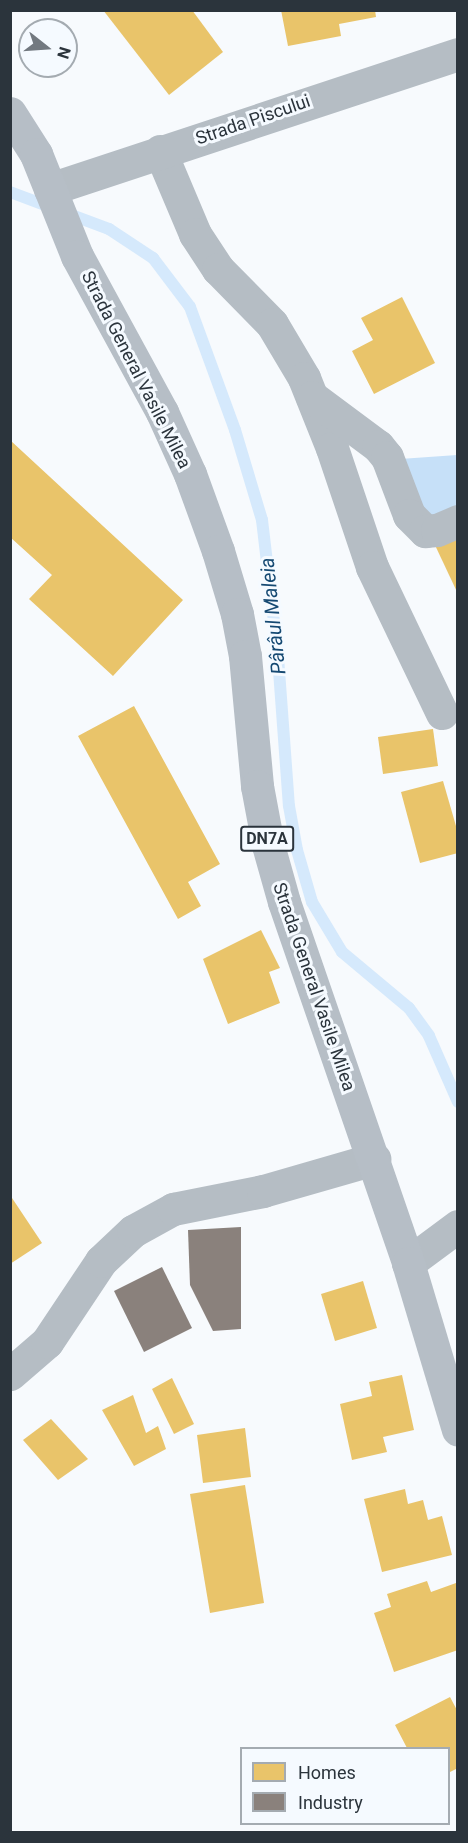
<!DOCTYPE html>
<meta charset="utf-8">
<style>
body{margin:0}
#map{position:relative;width:468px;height:1843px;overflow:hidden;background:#f7fafd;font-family:Roboto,sans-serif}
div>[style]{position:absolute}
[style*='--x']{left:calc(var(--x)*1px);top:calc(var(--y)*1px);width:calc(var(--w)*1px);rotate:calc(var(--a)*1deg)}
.green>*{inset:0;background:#c6e0f8}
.homes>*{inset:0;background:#e9c46a}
.industry>*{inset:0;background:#8a817c}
.stream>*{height:12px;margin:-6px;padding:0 6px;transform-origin:6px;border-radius:6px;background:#d5e9fc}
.minor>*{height:33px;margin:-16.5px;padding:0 16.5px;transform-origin:16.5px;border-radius:16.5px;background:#b5bdc4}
.major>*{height:33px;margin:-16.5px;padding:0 16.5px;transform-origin:16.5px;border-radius:16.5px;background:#b6bec6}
span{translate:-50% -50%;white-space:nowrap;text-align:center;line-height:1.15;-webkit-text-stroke:6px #f5faff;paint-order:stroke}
.shield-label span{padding:2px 4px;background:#f5faff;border:2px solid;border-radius:4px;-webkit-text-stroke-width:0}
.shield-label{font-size:16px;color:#2b343c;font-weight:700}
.street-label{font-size:18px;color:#2b343c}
.water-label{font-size:20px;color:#154972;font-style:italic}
.frame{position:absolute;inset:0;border:12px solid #2b343c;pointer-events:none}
.legend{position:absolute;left:240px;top:1747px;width:210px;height:78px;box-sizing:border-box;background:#f5faff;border:2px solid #a4abb1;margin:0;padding:8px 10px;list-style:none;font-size:18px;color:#2b343c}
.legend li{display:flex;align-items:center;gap:12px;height:30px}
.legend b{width:30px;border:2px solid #a4abb1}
.north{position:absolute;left:18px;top:18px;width:60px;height:60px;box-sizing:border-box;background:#f5faff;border:2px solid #a4abb1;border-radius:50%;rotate:107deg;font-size:16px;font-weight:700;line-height:24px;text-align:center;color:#2b343c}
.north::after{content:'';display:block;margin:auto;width:21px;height:27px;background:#727980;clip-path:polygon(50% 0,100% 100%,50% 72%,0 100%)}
</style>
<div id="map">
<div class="green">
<i style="clip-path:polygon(457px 455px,457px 510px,427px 519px,400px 459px)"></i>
</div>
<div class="homes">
<i style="clip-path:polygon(103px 10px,192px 10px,223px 52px,169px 95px)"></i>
<i style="clip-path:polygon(281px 10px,375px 10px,376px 17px,339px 24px,341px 36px,288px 46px)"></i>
<i style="clip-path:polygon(402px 297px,435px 363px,374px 394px,352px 351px,373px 340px,361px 318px)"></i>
<i style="clip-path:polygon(10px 440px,183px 600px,113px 676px,29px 599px,52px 575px,10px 537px)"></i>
<i style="clip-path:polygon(458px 532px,458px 594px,434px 543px)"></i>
<i style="clip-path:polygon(134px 706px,220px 864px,188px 882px,201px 906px,178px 919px,78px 736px)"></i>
<i style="clip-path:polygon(433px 729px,438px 766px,383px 774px,378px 737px)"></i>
<i style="clip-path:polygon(443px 781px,458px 833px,458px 853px,420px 863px,401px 792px)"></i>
<i style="clip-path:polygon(261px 930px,280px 968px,269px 972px,280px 1003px,228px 1024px,203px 959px)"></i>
<i style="clip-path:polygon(10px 1195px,42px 1243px,10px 1264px)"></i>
<i style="clip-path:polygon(363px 1281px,377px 1328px,335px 1341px,321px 1294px)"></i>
<i style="clip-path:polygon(402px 1375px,414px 1430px,383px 1437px,387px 1452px,352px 1460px,340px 1404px,372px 1396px,369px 1382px)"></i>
<i style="clip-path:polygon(172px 1378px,194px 1424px,174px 1434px,152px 1389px)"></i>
<i style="clip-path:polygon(133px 1395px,146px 1433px,158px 1426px,166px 1449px,134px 1466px,102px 1410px)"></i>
<i style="clip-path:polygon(51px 1419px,88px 1459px,58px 1480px,23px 1440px)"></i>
<i style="clip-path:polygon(245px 1428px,251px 1477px,203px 1483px,197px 1435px)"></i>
<i style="clip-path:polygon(245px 1485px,264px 1603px,210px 1613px,190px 1494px)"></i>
<i style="clip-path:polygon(405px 1489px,408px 1504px,423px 1500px,428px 1520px,442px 1516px,452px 1555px,382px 1572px,364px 1499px)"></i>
<i style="clip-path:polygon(427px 1581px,431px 1592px,456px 1583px,458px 1650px,394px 1672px,374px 1613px,391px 1607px,387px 1594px)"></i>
<i style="clip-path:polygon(450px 1697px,458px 1712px,458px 1768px,448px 1773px,448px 1748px,407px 1748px,395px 1725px)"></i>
</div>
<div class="industry">
<i style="clip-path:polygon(241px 1227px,241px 1329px,213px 1331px,190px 1285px,188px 1230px)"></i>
<i style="clip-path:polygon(162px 1267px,192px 1328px,144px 1352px,114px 1291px)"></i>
</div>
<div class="stream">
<i style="--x:10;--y:192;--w:106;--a:20.5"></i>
<i style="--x:109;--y:229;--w:53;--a:33.4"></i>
<i style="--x:153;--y:258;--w:61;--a:52.9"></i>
<i style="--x:190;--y:307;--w:131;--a:69.9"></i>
<i style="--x:235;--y:430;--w:94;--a:73.3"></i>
<i style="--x:262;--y:520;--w:138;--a:83.3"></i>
<i style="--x:278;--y:657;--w:149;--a:85.8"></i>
<i style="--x:289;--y:806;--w:45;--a:79.7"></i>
<i style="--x:297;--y:850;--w:54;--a:73.9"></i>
<i style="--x:312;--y:902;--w:58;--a:59"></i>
<i style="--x:342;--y:952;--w:87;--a:39.9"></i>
<i style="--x:409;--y:1008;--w:34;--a:54"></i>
<i style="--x:429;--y:1036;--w:72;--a:66.3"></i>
</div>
<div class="minor">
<i style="--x:160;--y:151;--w:90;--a:67.1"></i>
<i style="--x:195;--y:234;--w:42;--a:56.7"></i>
<i style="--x:218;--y:269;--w:77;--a:45.5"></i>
<i style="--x:272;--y:324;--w:63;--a:59.3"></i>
<i style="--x:304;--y:378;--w:75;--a:68.2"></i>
<i style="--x:332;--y:448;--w:126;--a:71.4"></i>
<i style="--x:372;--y:567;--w:162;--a:64.4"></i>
<i style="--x:50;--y:189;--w:430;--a:-18.3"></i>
<i style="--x:312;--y:397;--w:82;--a:36.6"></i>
<i style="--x:378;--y:446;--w:14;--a:51"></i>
<i style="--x:387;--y:457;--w:62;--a:69.2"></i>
<i style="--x:409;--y:515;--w:23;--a:45"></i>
<i style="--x:425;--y:531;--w:12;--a:-5"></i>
<i style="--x:437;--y:530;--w:23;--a:-23"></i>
<i style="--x:408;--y:1263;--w:62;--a:-36.5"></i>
<i style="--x:10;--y:1374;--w:49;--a:-40.9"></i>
<i style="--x:47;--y:1342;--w:97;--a:-56.3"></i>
<i style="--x:101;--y:1261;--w:44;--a:-43.2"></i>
<i style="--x:133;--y:1231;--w:46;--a:-28.8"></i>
<i style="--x:173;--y:1209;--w:92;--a:-11.3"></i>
<i style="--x:263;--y:1191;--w:116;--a:-16.1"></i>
</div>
<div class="major">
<i style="--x:10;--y:113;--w:49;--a:57.6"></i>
<i style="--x:36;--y:154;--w:110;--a:68.1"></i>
<i style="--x:77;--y:256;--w:178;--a:61.4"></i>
<i style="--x:162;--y:412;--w:68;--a:65.7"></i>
<i style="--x:190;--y:474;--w:82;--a:70"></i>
<i style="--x:218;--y:551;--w:66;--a:73.2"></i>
<i style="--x:237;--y:614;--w:43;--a:79.2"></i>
<i style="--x:245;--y:656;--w:131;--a:84.7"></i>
<i style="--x:257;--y:786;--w:60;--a:79.4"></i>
<i style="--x:268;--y:845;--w:59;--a:74.3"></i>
<i style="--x:284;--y:902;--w:382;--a:71"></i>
<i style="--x:408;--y:1263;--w:174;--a:73.3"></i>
</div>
<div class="shield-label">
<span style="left:267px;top:839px">DN7A</span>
</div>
<div class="street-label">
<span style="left:253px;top:120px;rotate:-19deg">Strada Piscului</span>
<span style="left:136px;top:370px;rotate:63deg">Strada General Vasile Milea</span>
<span style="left:314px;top:987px;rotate:71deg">Strada General Vasile Milea</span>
</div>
<div class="water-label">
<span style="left:273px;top:616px;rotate:-96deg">Pârâul Maleia</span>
</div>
<div class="frame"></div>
<ul class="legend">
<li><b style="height:16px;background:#e9c46a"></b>Homes</li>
<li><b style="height:16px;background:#8a817c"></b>Industry</li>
</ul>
<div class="north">N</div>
</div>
